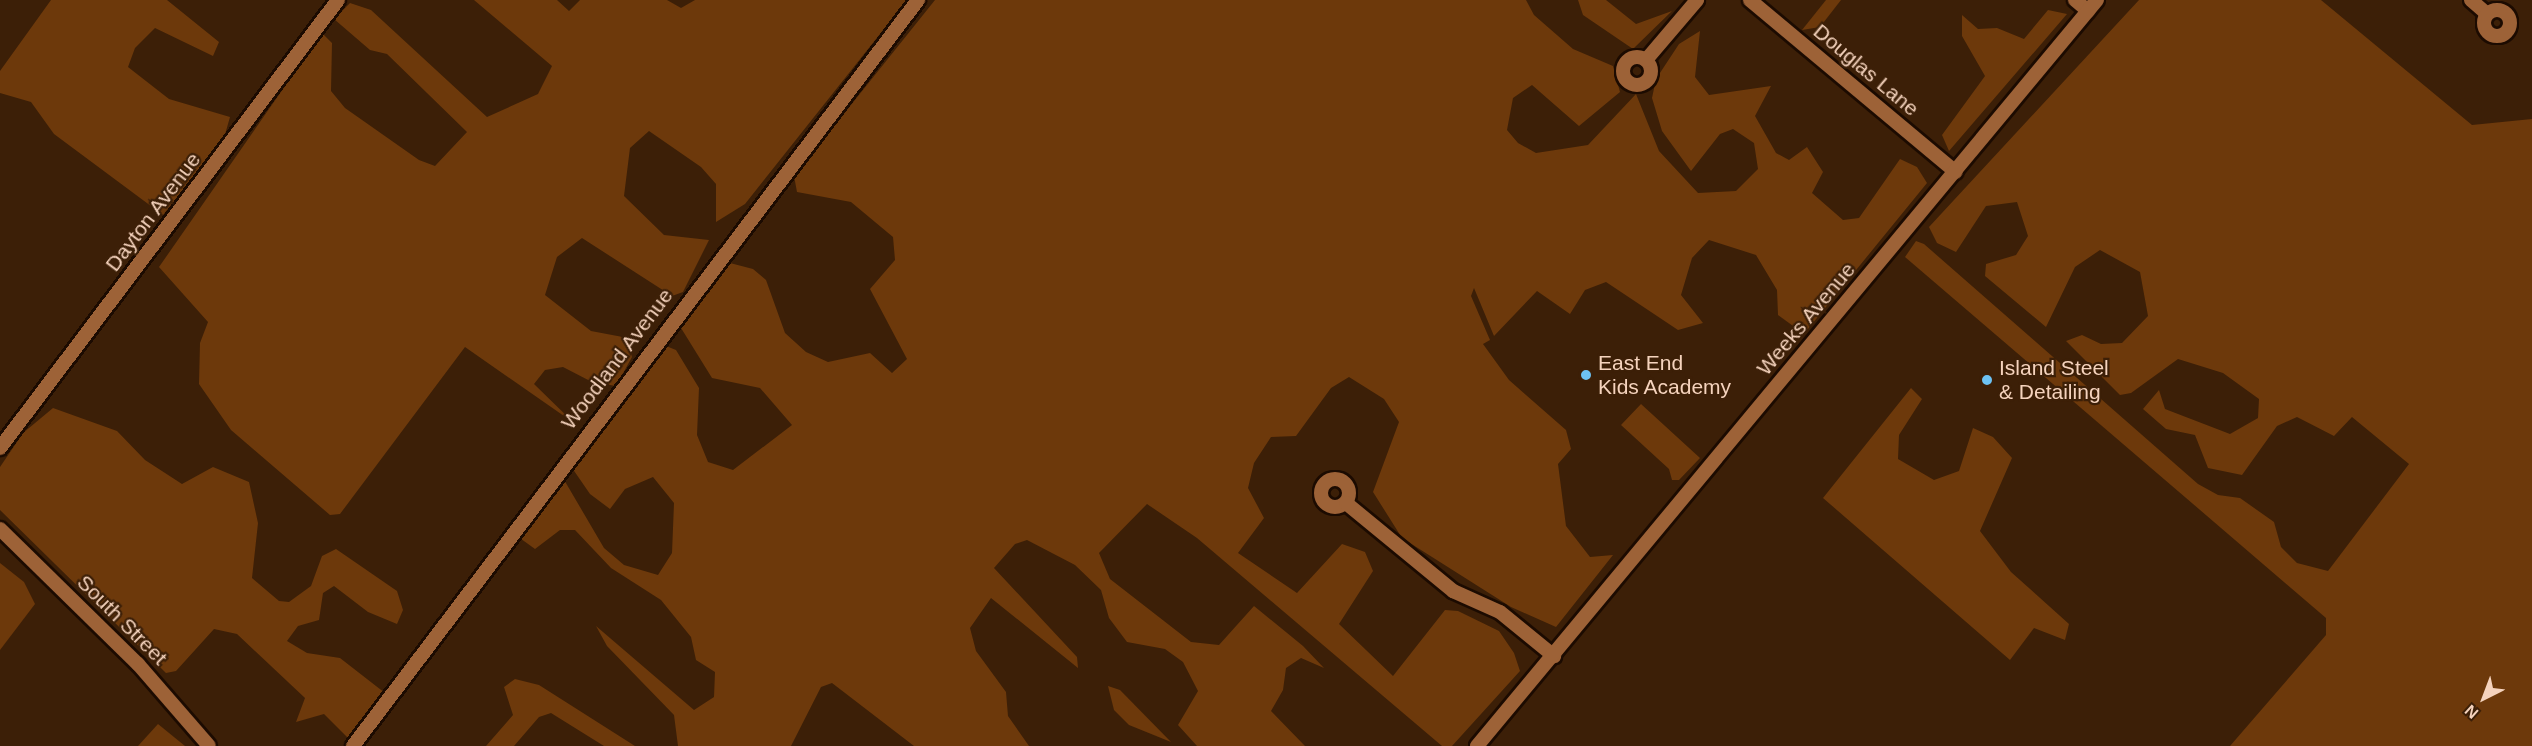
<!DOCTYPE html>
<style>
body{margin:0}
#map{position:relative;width:2532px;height:746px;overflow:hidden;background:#3c1f07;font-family:Helvetica,sans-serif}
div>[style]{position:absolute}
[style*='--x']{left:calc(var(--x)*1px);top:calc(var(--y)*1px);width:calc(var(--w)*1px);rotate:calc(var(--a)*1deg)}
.green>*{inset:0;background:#6d390b}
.roads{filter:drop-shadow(2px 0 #1c0b01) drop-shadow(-2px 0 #1c0b01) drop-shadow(0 2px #1c0b01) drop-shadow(0 -2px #1c0b01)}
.minor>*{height:14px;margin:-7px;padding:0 7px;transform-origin:7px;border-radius:7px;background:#9d6237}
.minor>.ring{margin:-7px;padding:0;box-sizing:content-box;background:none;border:14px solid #9d6237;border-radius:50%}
.dots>*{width:16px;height:16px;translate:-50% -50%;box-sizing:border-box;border:3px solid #3c1f07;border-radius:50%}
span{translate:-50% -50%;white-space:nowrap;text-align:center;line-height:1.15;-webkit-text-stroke:4.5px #3c1f07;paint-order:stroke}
.street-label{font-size:21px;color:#f5d3bd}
.poi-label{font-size:21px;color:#f5d3bd}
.left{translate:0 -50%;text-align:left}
.north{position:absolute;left:2454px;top:668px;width:60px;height:60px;-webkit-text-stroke:4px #3c1f07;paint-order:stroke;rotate:222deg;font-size:16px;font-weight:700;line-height:24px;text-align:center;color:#f5d3bd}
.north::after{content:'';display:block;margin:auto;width:21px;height:27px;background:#f5d3bd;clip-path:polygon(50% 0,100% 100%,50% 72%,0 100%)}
</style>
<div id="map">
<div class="green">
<i style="clip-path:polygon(51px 0,167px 0,219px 42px,213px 56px,155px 28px,135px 48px,128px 67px,169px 99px,230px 117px,224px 138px,163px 215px,54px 134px,31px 102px,0 93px,0 71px)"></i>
<i style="clip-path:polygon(474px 0,557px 0,569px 11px,580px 0,667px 0,681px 8px,695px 0,907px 0,745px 204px,716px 222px,716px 184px,701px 167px,649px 131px,630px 148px,624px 196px,664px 235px,709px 240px,683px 292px,672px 296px,582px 238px,557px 257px,545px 295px,591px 331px,628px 338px,632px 357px,616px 386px,592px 382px,563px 367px,545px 370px,534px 384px,574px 423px,465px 347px,340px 514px,330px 515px,231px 430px,199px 384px,200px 343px,208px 322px,159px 267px,322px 33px,332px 43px,331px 91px,345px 108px,419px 160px,435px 166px,467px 132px,387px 54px,370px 50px,334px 19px,350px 3px,371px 10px,487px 117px,538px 94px,552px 66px)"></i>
<i style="clip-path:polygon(935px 0,1526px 0,1534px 15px,1573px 49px,1613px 66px,1620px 92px,1579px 126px,1532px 85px,1513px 98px,1507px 130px,1518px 143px,1536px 153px,1588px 145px,1636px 94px,1659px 151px,1698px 193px,1736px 191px,1758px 169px,1754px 143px,1733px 129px,1720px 134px,1691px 171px,1662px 131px,1652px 98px,1656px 79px,1679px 44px,1700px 31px,1695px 77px,1709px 95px,1771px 86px,1755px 116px,1776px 153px,1789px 160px,1807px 147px,1823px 172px,1812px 193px,1843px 220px,1859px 218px,1900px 159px,1917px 167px,1927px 183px,1808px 329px,1800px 331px,1778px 315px,1777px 290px,1756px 255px,1709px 240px,1692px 258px,1681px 295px,1703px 323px,1678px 330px,1606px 282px,1585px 290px,1570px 314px,1537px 291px,1494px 336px,1474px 288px,1471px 296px,1490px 340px,1483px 344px,1509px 380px,1566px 430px,1571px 449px,1558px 464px,1566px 526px,1590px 557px,1613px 555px,1556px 627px,1511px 607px,1402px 538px,1373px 492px,1399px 422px,1384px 399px,1349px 377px,1331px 388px,1296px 436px,1271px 437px,1254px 463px,1248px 488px,1264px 518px,1238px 553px,1297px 593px,1342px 544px,1365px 552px,1373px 571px,1339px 624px,1393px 676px,1445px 610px,1458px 611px,1499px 631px,1514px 653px,1520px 671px,1452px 746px,1442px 746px,1197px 538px,1147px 504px,1099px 553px,1110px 579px,1191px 642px,1219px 645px,1254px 606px,1303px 646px,1324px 668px,1301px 658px,1286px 668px,1283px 690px,1271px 711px,1305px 746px,1197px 746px,1178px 725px,1198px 691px,1183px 662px,1165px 649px,1127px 642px,1109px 618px,1101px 590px,1075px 565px,1027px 540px,1015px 544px,994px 568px,1077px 657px,1078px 668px,991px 598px,970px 628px,976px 651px,1006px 692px,1008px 716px,1029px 746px,914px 746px,832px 683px,821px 687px,791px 746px,678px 746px,674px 715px,607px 646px,596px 626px,694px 710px,714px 697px,715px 672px,696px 660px,691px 637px,661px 600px,611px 568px,575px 530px,560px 530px,535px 549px,517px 536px,563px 478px,604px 548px,624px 565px,658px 575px,672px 553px,674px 503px,653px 477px,625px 489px,610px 509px,590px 494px,570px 465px,666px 346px,676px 350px,699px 388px,697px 435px,708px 462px,733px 470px,792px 425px,760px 388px,712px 378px,681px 328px,730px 263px,753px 269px,766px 280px,785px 333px,806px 352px,828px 362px,870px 353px,892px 373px,907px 359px,870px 289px,895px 260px,893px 237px,851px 202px,797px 192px,794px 176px)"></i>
<i style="clip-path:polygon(1578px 0,1606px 0,1636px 24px,1672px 11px,1633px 49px,1583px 15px)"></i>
<i style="clip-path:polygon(1826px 0,1841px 0,1820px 27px,1802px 30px)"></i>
<i style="clip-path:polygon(2139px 0,2321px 0,2472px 125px,2532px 119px,2532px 746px,2230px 746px,2326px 635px,2326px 618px,1905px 257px,1916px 241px,1924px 244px,2198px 484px,2218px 495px,2240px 498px,2274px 522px,2281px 547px,2297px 563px,2328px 571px,2409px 464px,2352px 417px,2334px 436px,2297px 417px,2277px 426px,2242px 475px,2208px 468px,2195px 435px,2166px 429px,2143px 409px,2159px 390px,2165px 409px,2230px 434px,2258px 418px,2259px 399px,2223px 373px,2178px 359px,2131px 393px,2120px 395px,2066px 341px,2082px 335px,2101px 344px,2122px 343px,2148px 316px,2140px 272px,2100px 250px,2075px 267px,2046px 327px,1985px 276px,1986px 264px,2016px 255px,2028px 236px,2017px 202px,1986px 206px,1956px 252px,1937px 243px,1929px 227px)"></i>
<i style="clip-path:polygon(2048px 10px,2067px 14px,1949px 151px,1942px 135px,1985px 76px,1962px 36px,1962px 15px,1978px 29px,1997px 28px,2024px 39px)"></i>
<i style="clip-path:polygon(1911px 388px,1922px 399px,1899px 435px,1898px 459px,1934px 480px,1959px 471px,1973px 428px,1993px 437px,2012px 458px,1980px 531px,2011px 572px,2069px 624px,2065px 640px,2034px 628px,2010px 660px,1823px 498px)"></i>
<i style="clip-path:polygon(1641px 404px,1700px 458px,1679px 480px,1672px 480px,1669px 469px,1621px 425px)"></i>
<i style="clip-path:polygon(53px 408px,117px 431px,145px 460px,182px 484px,213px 467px,249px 482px,258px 523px,252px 578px,279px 601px,289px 602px,311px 586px,322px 556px,336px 549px,397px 591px,403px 610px,397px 624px,368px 612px,334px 586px,323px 593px,319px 620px,298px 626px,287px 641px,307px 653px,340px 658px,385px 693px,349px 739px,324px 714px,296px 722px,305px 698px,237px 634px,214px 629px,176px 671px,166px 673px,0 510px,0 467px,23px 433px)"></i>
<i style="clip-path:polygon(0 563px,24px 582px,35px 604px,0 650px)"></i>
<i style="clip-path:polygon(515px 679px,539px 685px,635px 746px,604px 746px,551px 713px,539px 717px,514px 746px,486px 746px,513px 715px,504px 687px)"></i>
<i style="clip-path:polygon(1108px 686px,1120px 690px,1171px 742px,1129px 725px,1114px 710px)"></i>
<i style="clip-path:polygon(158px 724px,185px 746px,138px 746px)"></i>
</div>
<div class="roads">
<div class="minor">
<i style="--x:1750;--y:0;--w:268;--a:39.9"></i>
<i style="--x:2075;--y:0;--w:17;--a:40"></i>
<i style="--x:2471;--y:0;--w:21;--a:41"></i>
<i class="ring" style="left:2484px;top:10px;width:12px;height:12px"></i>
<i class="ring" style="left:1623px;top:57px;width:14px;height:14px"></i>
<i style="--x:1646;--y:60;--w:79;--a:-49.6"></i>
<i style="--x:0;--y:448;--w:561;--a:-52.97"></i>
<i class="ring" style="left:1321px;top:479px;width:14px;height:14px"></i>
<i style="--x:1346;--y:503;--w:139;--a:39.4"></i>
<i style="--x:1453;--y:591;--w:51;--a:24.1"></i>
<i style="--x:1500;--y:612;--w:70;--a:39.2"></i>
<i style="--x:0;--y:529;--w:193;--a:44.4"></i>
<i style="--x:138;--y:664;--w:108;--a:49.1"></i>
<i style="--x:353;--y:746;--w:936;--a:-52.86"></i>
<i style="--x:1477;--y:746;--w:970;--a:-50.27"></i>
</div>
</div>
<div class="dots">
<i style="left:1586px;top:375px;background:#6dc2f3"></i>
<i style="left:1987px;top:380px;background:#6dc2f3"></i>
</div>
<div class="street-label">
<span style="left:1866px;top:70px;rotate:40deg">Douglas Lane</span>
<span style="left:153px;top:212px;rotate:-53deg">Dayton Avenue</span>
<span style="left:1806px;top:319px;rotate:-50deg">Weeks Avenue</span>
<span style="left:617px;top:359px;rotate:-53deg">Woodland Avenue</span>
<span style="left:122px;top:620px;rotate:45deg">South Street</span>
</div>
<div class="poi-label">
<span class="left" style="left:1598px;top:375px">East End<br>Kids Academy</span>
<span class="left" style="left:1999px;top:380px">Island Steel<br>&amp; Detailing</span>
</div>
<div class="north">N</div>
</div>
